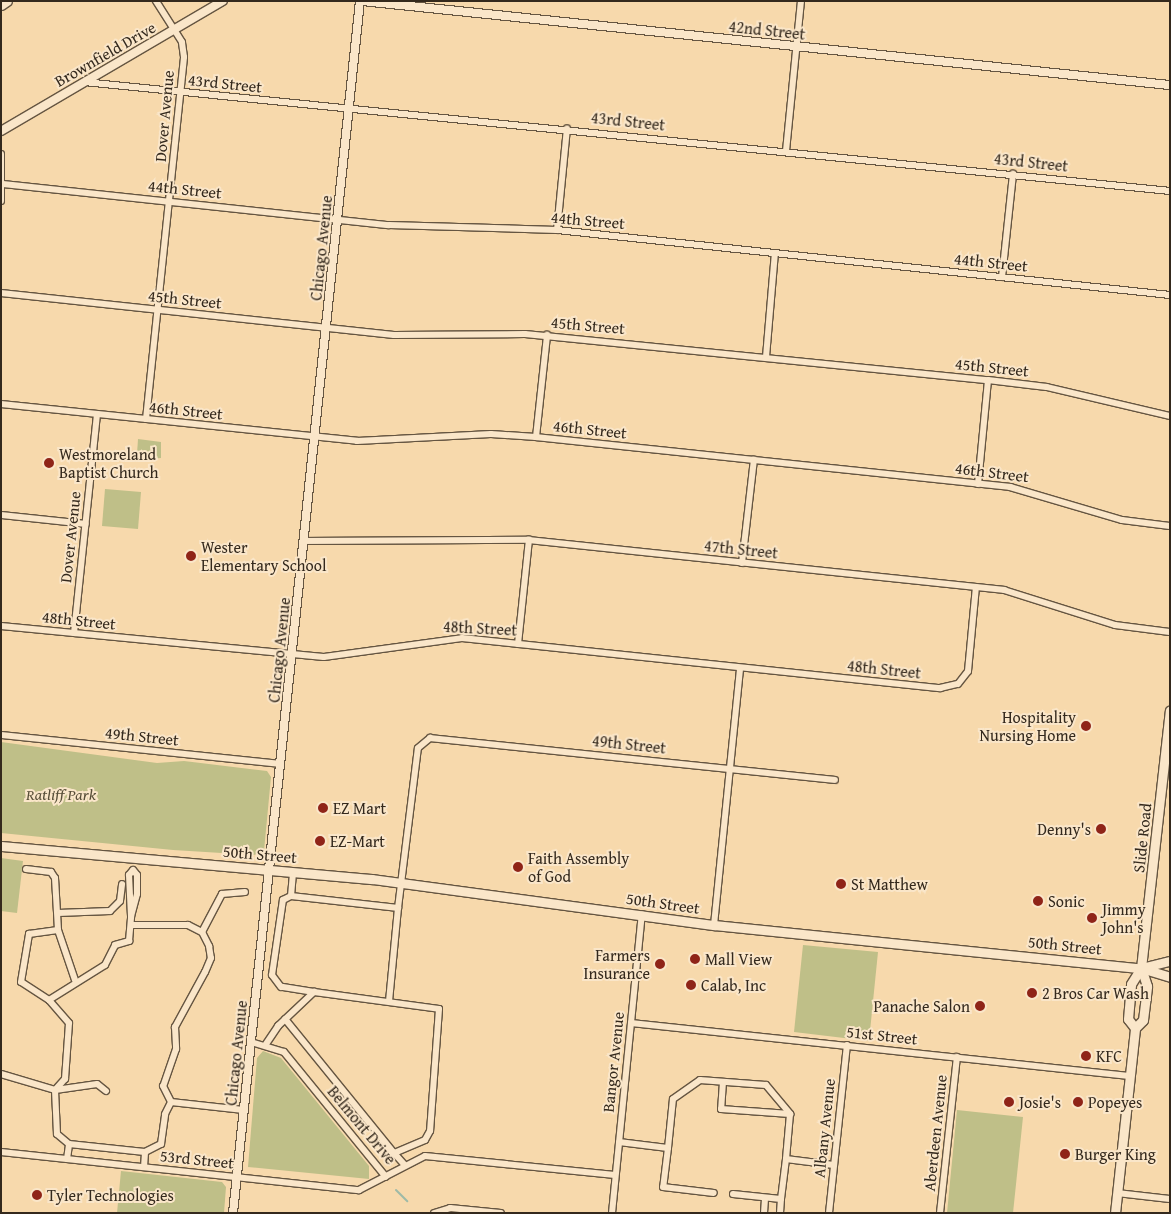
<!DOCTYPE html>
<style>
body{margin:0}
#map{position:relative;width:1171px;height:1214px;overflow:hidden;background:#f7d9ac;font-family:"Gentium Book Plus",serif}
div>[style]{position:absolute}
[style*='--x']{left:calc(var(--x)*1px);top:calc(var(--y)*1px);width:calc(var(--w)*1px);rotate:calc(var(--a)*1deg)}
.green>*{inset:0;background:#bfbf88}
.stream>*{height:2px;margin:-1px;padding:0 1px;transform-origin:1px;border-radius:1px;background:#9ebaa7}
.roads{filter:drop-shadow(1px 0 #655541) drop-shadow(-1px 0 #655541) drop-shadow(0 1px #655541) drop-shadow(0 -1px #655541)}
.minor>*{height:6px;margin:-3px;padding:0 3px;transform-origin:3px;border-radius:3px;background:#fae6c9}
.tertiary>*{height:8px;margin:-4px;padding:0 4px;transform-origin:4px;border-radius:4px;background:#fae6c9}
.secondary>*{height:9px;margin:-4.5px;padding:0 4.5px;transform-origin:4.5px;border-radius:4.5px;background:#fae6c9}
.dots>*{width:14px;height:14px;translate:-50% -50%;box-sizing:border-box;border:2px solid #fae6c9;border-radius:50%}
span{translate:-50% -50%;white-space:nowrap;text-align:center;line-height:1.15;-webkit-text-stroke:4px #fae6c9;paint-order:stroke}
.street-label{font-size:16px;color:#34291d}
.poi-label{font-size:16px;color:#34291d}
.left{translate:0 -50%;text-align:left}
.right{translate:-100% -50%;text-align:right}
.park-label{font-size:16px;color:#574e38;font-style:italic}
.frame{position:absolute;inset:0;border:2px solid #34291d;pointer-events:none}
</style>
<div id="map">
<div class="green">
<i style="clip-path:polygon(138px 439px,161px 442px,161px 458px,147px 459px,137px 454px)"></i>
<i style="clip-path:polygon(105px 489px,141px 492px,138px 529px,102px 526px)"></i>
<i style="clip-path:polygon(1px 742px,157px 763px,184px 761px,267px 771px,271px 777px,264px 851px,254px 855px,173px 850px,1px 833px)"></i>
<i style="clip-path:polygon(1px 858px,23px 861px,17px 913px,1px 911px)"></i>
<i style="clip-path:polygon(803px 945px,878px 952px,869px 1041px,794px 1032px)"></i>
<i style="clip-path:polygon(263px 1051px,281px 1058px,369px 1166px,369px 1179px,248px 1167px,257px 1058px)"></i>
<i style="clip-path:polygon(957px 1110px,1023px 1117px,1013px 1213px,947px 1213px)"></i>
<i style="clip-path:polygon(121px 1171px,222px 1182px,226px 1187px,224px 1213px,117px 1213px)"></i>
</div>
<div class="stream">
<i style="--x:396;--y:1190;--w:16;--a:45"></i>
</div>
<div class="roads">
<div class="minor">
<i style="--x:84;--y:82;--w:1091;--a:5.73"></i>
<i style="--x:786;--y:151;--w:151;--a:-84.3"></i>
<i style="--x:1;--y:154;--w:47;--a:90"></i>
<i style="--x:3;--y:184;--w:388;--a:6.1"></i>
<i style="--x:389;--y:225;--w:168;--a:1.7"></i>
<i style="--x:557;--y:230;--w:616;--a:6.05"></i>
<i style="--x:557;--y:230;--w:102;--a:-84.4"></i>
<i style="--x:1002;--y:277;--w:104;--a:-83.9"></i>
<i style="--x:1;--y:293;--w:395;--a:6.1"></i>
<i style="--x:394;--y:335;--w:131;--a:-0.4"></i>
<i style="--x:525;--y:334;--w:465;--a:5.7"></i>
<i style="--x:988;--y:380;--w:59;--a:6.8"></i>
<i style="--x:1047;--y:387;--w:126;--a:13.3"></i>
<i style="--x:766;--y:357;--w:104;--a:-85.1"></i>
<i style="--x:1;--y:404;--w:358;--a:5.9"></i>
<i style="--x:357;--y:441;--w:134;--a:-3"></i>
<i style="--x:491;--y:434;--w:45;--a:3.8"></i>
<i style="--x:536;--y:437;--w:477;--a:6"></i>
<i style="--x:1010;--y:487;--w:117;--a:16.4"></i>
<i style="--x:1122;--y:520;--w:48;--a:7.1"></i>
<i style="--x:146;--y:419;--w:364;--a:-84"></i>
<i style="--x:184;--y:57;--w:15;--a:-98"></i>
<i style="--x:182;--y:42;--w:49;--a:-122.4"></i>
<i style="--x:536;--y:437;--w:103;--a:-83.8"></i>
<i style="--x:978;--y:484;--w:104;--a:-84.5"></i>
<i style="--x:1;--y:515;--w:85;--a:6"></i>
<i style="--x:304;--y:541;--w:225;--a:-0.3"></i>
<i style="--x:529;--y:540;--w:478;--a:6"></i>
<i style="--x:1004;--y:590;--w:116;--a:17.5"></i>
<i style="--x:1115;--y:625;--w:55;--a:7.3"></i>
<i style="--x:742;--y:563;--w:104;--a:-83.4"></i>
<i style="--x:1;--y:626;--w:324;--a:5.5"></i>
<i style="--x:324;--y:657;--w:139;--a:-7.8"></i>
<i style="--x:462;--y:638;--w:481;--a:6"></i>
<i style="--x:940;--y:688;--w:18;--a:-13"></i>
<i style="--x:958;--y:684;--w:16;--a:-52"></i>
<i style="--x:968;--y:671;--w:84;--a:-84.6"></i>
<i style="--x:74;--y:633;--w:220;--a:-84"></i>
<i style="--x:518;--y:644;--w:105;--a:-84"></i>
<i style="--x:1;--y:735;--w:281;--a:5.9"></i>
<i style="--x:26;--y:869;--w:25;--a:7"></i>
<i style="--x:51;--y:872;--w:7;--a:56"></i>
<i style="--x:55;--y:878;--w:52;--a:86.7"></i>
<i style="--x:133;--y:870;--w:6;--a:51"></i>
<i style="--x:137;--y:875;--w:19;--a:90"></i>
<i style="--x:137;--y:894;--w:23;--a:105"></i>
<i style="--x:131;--y:916;--w:41;--a:-92.8"></i>
<i style="--x:129;--y:875;--w:6;--a:-51"></i>
<i style="--x:291;--y:896;--w:24;--a:-85"></i>
<i style="--x:398;--y:908;--w:161;--a:-82.9"></i>
<i style="--x:418;--y:748;--w:16;--a:-40"></i>
<i style="--x:430;--y:738;--w:407;--a:5.9"></i>
<i style="--x:58;--y:913;--w:52;--a:-2.2"></i>
<i style="--x:110;--y:911;--w:14;--a:-45"></i>
<i style="--x:120;--y:901;--w:17;--a:-83"></i>
<i style="--x:131;--y:925;--w:57;--a:0"></i>
<i style="--x:188;--y:925;--w:16;--a:27"></i>
<i style="--x:202;--y:932;--w:16;--a:63"></i>
<i style="--x:209;--y:946;--w:12;--a:81"></i>
<i style="--x:211;--y:958;--w:15;--a:113"></i>
<i style="--x:205;--y:972;--w:63;--a:118.6"></i>
<i style="--x:175;--y:1027;--w:22;--a:87"></i>
<i style="--x:176;--y:1049;--w:39;--a:109"></i>
<i style="--x:163;--y:1086;--w:18;--a:63"></i>
<i style="--x:171;--y:1102;--w:73;--a:6.3"></i>
<i style="--x:714;--y:925;--w:258;--a:-84.2"></i>
<i style="--x:202;--y:932;--w:43;--a:-62.2"></i>
<i style="--x:222;--y:894;--w:23;--a:-5"></i>
<i style="--x:314;--y:992;--w:33;--a:-171"></i>
<i style="--x:281;--y:987;--w:15;--a:-127"></i>
<i style="--x:272;--y:975;--w:76;--a:-81.7"></i>
<i style="--x:283;--y:900;--w:9;--a:-27"></i>
<i style="--x:291;--y:896;--w:108;--a:6.4"></i>
<i style="--x:398;--y:908;--w:93;--a:95.5"></i>
<i style="--x:49;--y:1000;--w:33;--a:-147"></i>
<i style="--x:21;--y:982;--w:49;--a:-80.5"></i>
<i style="--x:29;--y:934;--w:29;--a:-8"></i>
<i style="--x:58;--y:930;--w:53;--a:71.2"></i>
<i style="--x:285;--y:1019;--w:173;--a:50.9"></i>
<i style="--x:631;--y:1023;--w:501;--a:6.07"></i>
<i style="--x:251;--y:1042;--w:34;--a:17"></i>
<i style="--x:284;--y:1052;--w:161;--a:50.8"></i>
<i style="--x:266;--y:1044;--w:22;--a:-56"></i>
<i style="--x:278;--y:1026;--w:50;--a:-43.4"></i>
<i style="--x:314;--y:992;--w:126;--a:7.7"></i>
<i style="--x:439;--y:1009;--w:122;--a:94.2"></i>
<i style="--x:430;--y:1131;--w:10;--a:119"></i>
<i style="--x:425;--y:1140;--w:34;--a:157"></i>
<i style="--x:394;--y:1153;--w:15;--a:48"></i>
<i style="--x:1;--y:1074;--w:56;--a:16.5"></i>
<i style="--x:55;--y:1090;--w:15;--a:-48"></i>
<i style="--x:65;--y:1079;--w:56;--a:-85.9"></i>
<i style="--x:69;--y:1023;--w:30;--a:-131"></i>
<i style="--x:49;--y:1000;--w:66;--a:-32"></i>
<i style="--x:105;--y:965;--w:22;--a:-63"></i>
<i style="--x:115;--y:945;--w:15;--a:-16"></i>
<i style="--x:129;--y:941;--w:25;--a:-85"></i>
<i style="--x:723;--y:1082;--w:27;--a:94"></i>
<i style="--x:721;--y:1109;--w:69;--a:4.1"></i>
<i style="--x:106;--y:1091;--w:11;--a:-142"></i>
<i style="--x:97;--y:1084;--w:42;--a:171.9"></i>
<i style="--x:55;--y:1090;--w:44;--a:87.4"></i>
<i style="--x:57;--y:1134;--w:16;--a:40"></i>
<i style="--x:69;--y:1144;--w:76;--a:6"></i>
<i style="--x:145;--y:1152;--w:18;--a:-27"></i>
<i style="--x:161;--y:1144;--w:30;--a:-82"></i>
<i style="--x:165;--y:1114;--w:13;--a:-63"></i>
<i style="--x:619;--y:1142;--w:49;--a:7"></i>
<i style="--x:668;--y:1148;--w:49;--a:-84.2"></i>
<i style="--x:673;--y:1099;--w:33;--a:-35"></i>
<i style="--x:700;--y:1080;--w:66;--a:4.3"></i>
<i style="--x:766;--y:1085;--w:38;--a:50"></i>
<i style="--x:790;--y:1114;--w:45;--a:95.1"></i>
<i style="--x:786;--y:1159;--w:48;--a:7.1"></i>
<i style="--x:668;--y:1148;--w:39;--a:97"></i>
<i style="--x:663;--y:1187;--w:51;--a:6.7"></i>
<i style="--x:1;--y:1152;--w:360;--a:6.1"></i>
<i style="--x:359;--y:1190;--w:74;--a:-27.3"></i>
<i style="--x:425;--y:1156;--w:191;--a:5.7"></i>
<i style="--x:67;--y:1159;--w:15;--a:-82"></i>
<i style="--x:144;--y:1167;--w:15;--a:-86"></i>
<i style="--x:1117;--y:1193;--w:53;--a:6.5"></i>
<i style="--x:733;--y:1194;--w:48;--a:5.9"></i>
<i style="--x:781;--y:1199;--w:40;--a:-82.9"></i>
<i style="--x:434;--y:1213;--w:17;--a:-17"></i>
<i style="--x:450;--y:1208;--w:51;--a:5.6"></i>
<i style="--x:612;--y:1213;--w:300;--a:-84.3"></i>
<i style="--x:764;--y:1213;--w:15;--a:-86"></i>
<i style="--x:780;--y:1213;--w:14;--a:-86"></i>
<i style="--x:829;--y:1213;--w:169;--a:-83.9"></i>
<i style="--x:940;--y:1213;--w:157;--a:-83.8"></i>
</div>
<div class="tertiary">
<i style="--x:362;--y:1;--w:812;--a:5.94"></i>
<i style="--x:1;--y:131;--w:257;--a:-30.4"></i>
<i style="--x:233;--y:1213;--w:1219;--a:-84.02"></i>
</div>
<div class="secondary">
<i style="--x:1;--y:5;--w:7;--a:-34"></i>
<i style="--x:1;--y:846;--w:372;--a:5.1"></i>
<i style="--x:372;--y:879;--w:345;--a:7.7"></i>
<i style="--x:714;--y:925;--w:429;--a:5.8"></i>
<i style="--x:1141;--y:968;--w:30;--a:17"></i>
<i style="--x:1141;--y:968;--w:30;--a:-14"></i>
<i style="--x:1135;--y:1028;--w:11;--a:-128"></i>
<i style="--x:1128;--y:1019;--w:35;--a:-85"></i>
<i style="--x:1131;--y:984;--w:19;--a:-58"></i>
<i style="--x:1141;--y:968;--w:259;--a:-83.6"></i>
<i style="--x:1115;--y:1213;--w:186;--a:-83.8"></i>
<i style="--x:1135;--y:1028;--w:11;--a:-45"></i>
<i style="--x:1143;--y:1020;--w:34;--a:-83"></i>
<i style="--x:1147;--y:986;--w:19;--a:-108"></i>
</div>
</div>
<div class="dots">
<i style="left:49px;top:463px;background:#8f2418"></i>
<i style="left:191px;top:556px;background:#8f2418"></i>
<i style="left:1086px;top:726px;background:#8f2418"></i>
<i style="left:323px;top:808px;background:#8f2418"></i>
<i style="left:1101px;top:829px;background:#8f2418"></i>
<i style="left:320px;top:841px;background:#8f2418"></i>
<i style="left:518px;top:867px;background:#8f2418"></i>
<i style="left:841px;top:884px;background:#8f2418"></i>
<i style="left:1038px;top:901px;background:#8f2418"></i>
<i style="left:1092px;top:918px;background:#8f2418"></i>
<i style="left:695px;top:959px;background:#8f2418"></i>
<i style="left:660px;top:964px;background:#8f2418"></i>
<i style="left:691px;top:985px;background:#8f2418"></i>
<i style="left:1032px;top:993px;background:#8f2418"></i>
<i style="left:980px;top:1006px;background:#8f2418"></i>
<i style="left:1086px;top:1056px;background:#8f2418"></i>
<i style="left:1009px;top:1102px;background:#8f2418"></i>
<i style="left:1078px;top:1102px;background:#8f2418"></i>
<i style="left:1065px;top:1154px;background:#8f2418"></i>
<i style="left:37px;top:1195px;background:#8f2418"></i>
</div>
<div class="street-label">
<span style="left:767px;top:30px;rotate:6deg">42nd Street</span>
<span style="left:105px;top:54px;rotate:-30deg">Brownfield Drive</span>
<span style="left:225px;top:83px;rotate:6deg">43rd Street</span>
<span style="left:164px;top:116px;rotate:-85deg">Dover Avenue</span>
<span style="left:628px;top:121px;rotate:6deg">43rd Street</span>
<span style="left:1031px;top:162px;rotate:6deg">43rd Street</span>
<span style="left:185px;top:189px;rotate:6deg">44th Street</span>
<span style="left:588px;top:220px;rotate:5deg">44th Street</span>
<span style="left:321px;top:248px;rotate:-84deg">Chicago Avenue</span>
<span style="left:991px;top:262px;rotate:6deg">44th Street</span>
<span style="left:185px;top:299px;rotate:6deg">45th Street</span>
<span style="left:588px;top:325px;rotate:5deg">45th Street</span>
<span style="left:992px;top:367px;rotate:6deg">45th Street</span>
<span style="left:186px;top:410px;rotate:6deg">46th Street</span>
<span style="left:590px;top:429px;rotate:6deg">46th Street</span>
<span style="left:992px;top:472px;rotate:7deg">46th Street</span>
<span style="left:70px;top:537px;rotate:-84deg">Dover Avenue</span>
<span style="left:741px;top:549px;rotate:6deg">47th Street</span>
<span style="left:79px;top:620px;rotate:6deg">48th Street</span>
<span style="left:480px;top:628px;rotate:3deg">48th Street</span>
<span style="left:279px;top:650px;rotate:-84deg">Chicago Avenue</span>
<span style="left:884px;top:669px;rotate:6deg">48th Street</span>
<span style="left:142px;top:736px;rotate:6deg">49th Street</span>
<span style="left:629px;top:744px;rotate:6deg">49th Street</span>
<span style="left:1142px;top:838px;rotate:-84deg">Slide Road</span>
<span style="left:260px;top:854px;rotate:5deg">50th Street</span>
<span style="left:663px;top:903px;rotate:8deg">50th Street</span>
<span style="left:1065px;top:945px;rotate:6deg">50th Street</span>
<span style="left:882px;top:1035px;rotate:6deg">51st Street</span>
<span style="left:236px;top:1053px;rotate:-84deg">Chicago Avenue</span>
<span style="left:613px;top:1062px;rotate:-84deg">Bangor Avenue</span>
<span style="left:362px;top:1125px;rotate:50deg">Belmont Drive</span>
<span style="left:824px;top:1128px;rotate:-84deg">Albany Avenue</span>
<span style="left:935px;top:1133px;rotate:-84deg">Aberdeen Avenue</span>
<span style="left:197px;top:1159px;rotate:6deg">53rd Street</span>
</div>
<div class="poi-label">
<span class="left" style="left:59px;top:463px">Westmoreland<br>Baptist Church</span>
<span class="left" style="left:201px;top:556px">Wester<br>Elementary School</span>
<span class="right" style="left:1076px;top:726px">Hospitality<br>Nursing Home</span>
<span class="left" style="left:333px;top:808px">EZ Mart</span>
<span class="right" style="left:1091px;top:829px">Denny's</span>
<span class="left" style="left:330px;top:841px">EZ-Mart</span>
<span class="left" style="left:528px;top:867px">Faith Assembly<br>of God</span>
<span class="left" style="left:851px;top:884px">St Matthew</span>
<span class="left" style="left:1048px;top:901px">Sonic</span>
<span class="left" style="left:1102px;top:918px">Jimmy<br>John's</span>
<span class="right" style="left:650px;top:964px">Farmers<br>Insurance</span>
<span class="left" style="left:705px;top:959px">Mall View</span>
<span class="left" style="left:701px;top:985px">Calab, Inc</span>
<span class="left" style="left:1042px;top:993px">2 Bros Car Wash</span>
<span class="right" style="left:970px;top:1006px">Panache Salon</span>
<span class="left" style="left:1096px;top:1056px">KFC</span>
<span class="left" style="left:1019px;top:1102px">Josie's</span>
<span class="left" style="left:1088px;top:1102px">Popeyes</span>
<span class="left" style="left:1075px;top:1154px">Burger King</span>
<span class="left" style="left:47px;top:1195px">Tyler Technologies</span>
</div>
<div class="park-label">
<span style="left:61px;top:794px">Ratliff Park</span>
</div>
<div class="frame"></div>
</div>
